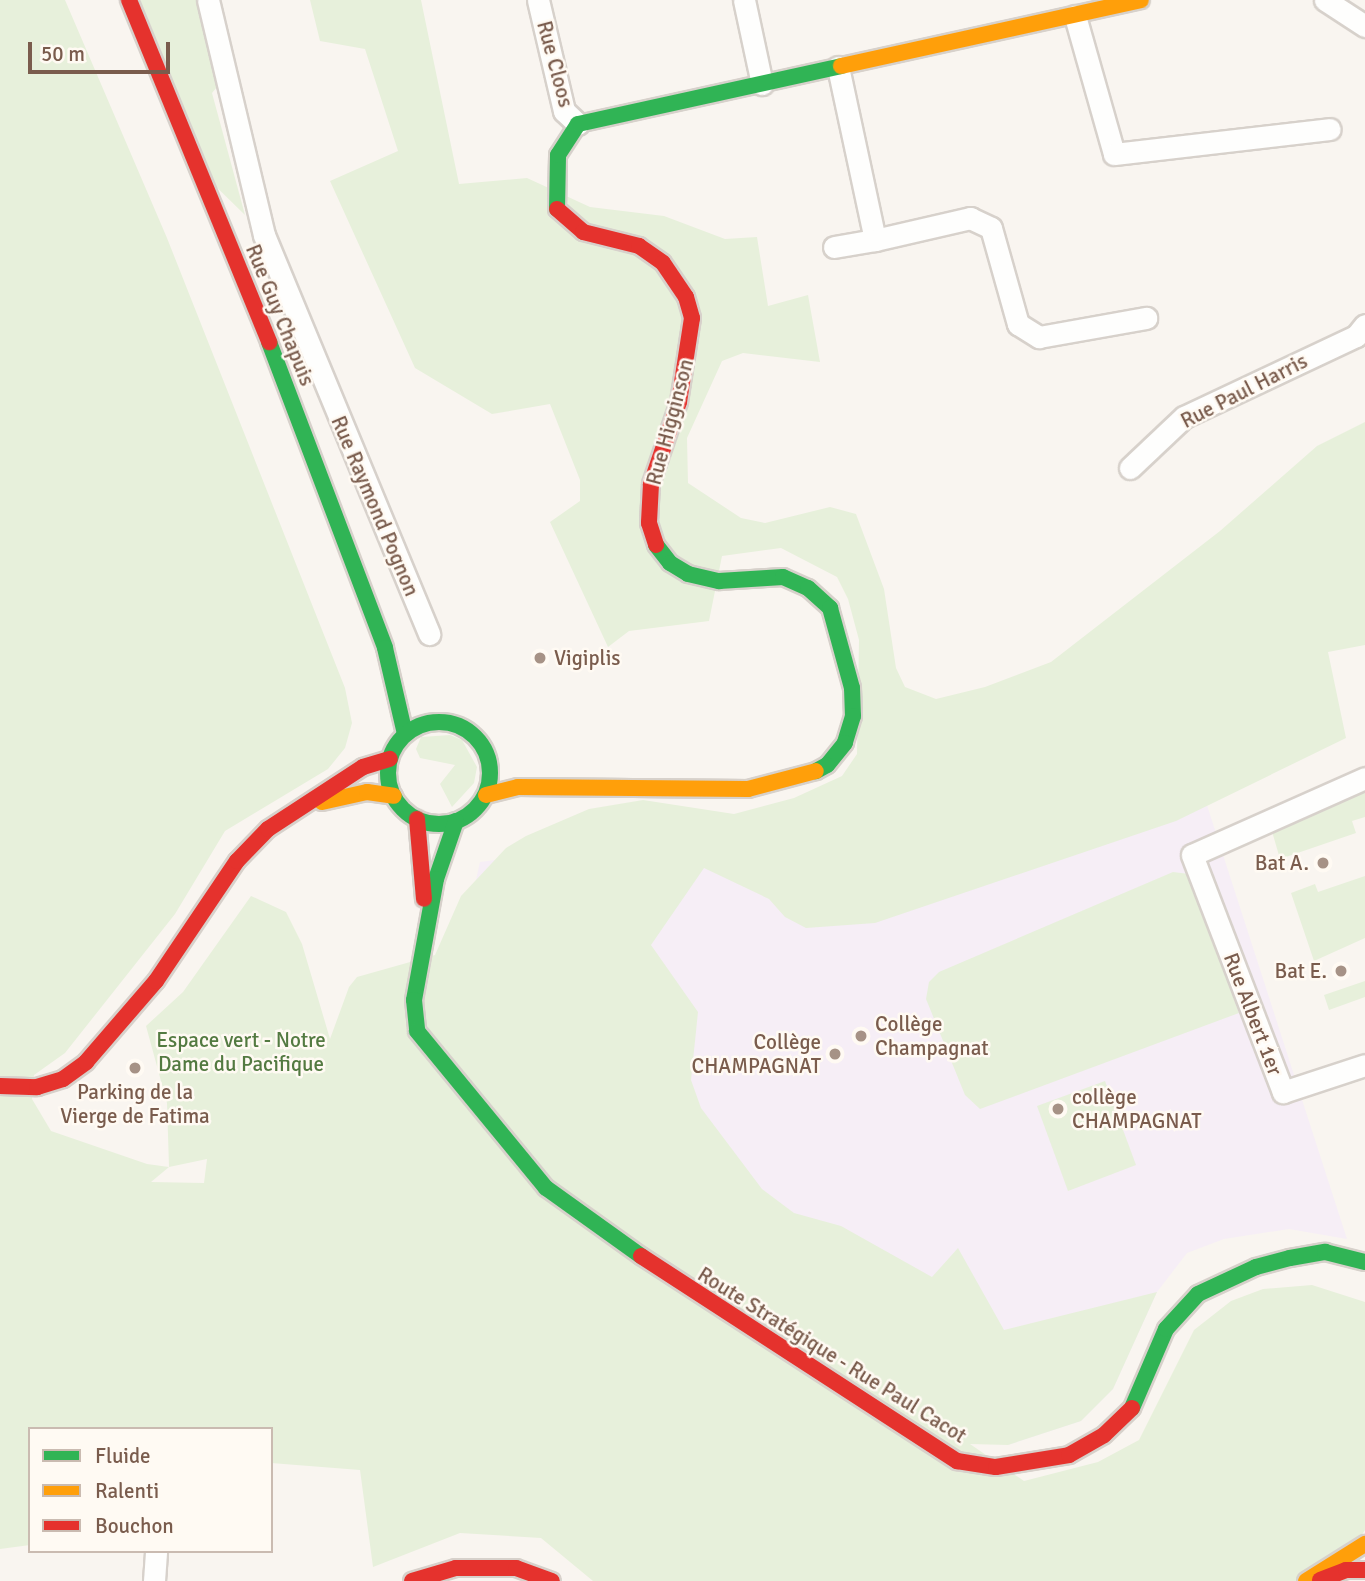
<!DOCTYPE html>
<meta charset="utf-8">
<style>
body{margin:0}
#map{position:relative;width:1365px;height:1581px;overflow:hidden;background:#f9f5f0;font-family:Signika,sans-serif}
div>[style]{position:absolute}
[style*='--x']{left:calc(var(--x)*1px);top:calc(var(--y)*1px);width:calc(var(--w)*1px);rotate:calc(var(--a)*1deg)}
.education>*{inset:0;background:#f6eef6}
.green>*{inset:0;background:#e7f0db}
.roads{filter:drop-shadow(2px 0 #d7d1cb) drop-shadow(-2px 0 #d7d1cb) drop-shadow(0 2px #d7d1cb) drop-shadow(0 -2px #d7d1cb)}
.street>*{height:21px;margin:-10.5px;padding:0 10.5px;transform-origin:10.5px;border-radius:10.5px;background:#fefefd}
.fast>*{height:16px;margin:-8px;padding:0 8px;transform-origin:8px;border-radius:8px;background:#30b455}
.fast>.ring{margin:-8px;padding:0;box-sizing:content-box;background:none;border:16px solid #30b455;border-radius:50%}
.slow>*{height:16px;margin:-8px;padding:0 8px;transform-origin:8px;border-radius:8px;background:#ff9f0a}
.jam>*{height:16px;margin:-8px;padding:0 8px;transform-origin:8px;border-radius:8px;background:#e5322d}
.dots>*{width:19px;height:19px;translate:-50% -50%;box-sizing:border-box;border:4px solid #fffaf3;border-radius:50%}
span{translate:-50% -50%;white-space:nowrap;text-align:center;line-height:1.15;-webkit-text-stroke:5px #fffaf3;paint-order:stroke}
.street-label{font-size:21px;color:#7a5c4d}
.poi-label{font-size:21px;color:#7a5c4d}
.left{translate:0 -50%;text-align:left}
.right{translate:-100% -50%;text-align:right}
.park-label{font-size:21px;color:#537a41}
.legend{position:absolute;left:28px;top:1427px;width:245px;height:126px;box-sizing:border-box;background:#fffaf3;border:2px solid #cabbb1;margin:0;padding:9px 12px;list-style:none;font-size:21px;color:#7a5c4d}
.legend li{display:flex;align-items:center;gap:14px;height:35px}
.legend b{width:35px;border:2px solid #cabbb1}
.scale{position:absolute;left:28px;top:42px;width:142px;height:32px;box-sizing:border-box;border:4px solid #7a5c4d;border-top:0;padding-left:9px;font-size:21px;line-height:24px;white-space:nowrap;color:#7a5c4d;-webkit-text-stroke:5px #fffaf3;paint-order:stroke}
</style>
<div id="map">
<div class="education">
<i style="clip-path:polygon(1144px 610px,1347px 1239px,1289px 1229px,1224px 1239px,1187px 1253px,1157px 1292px,1113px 1389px,1081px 1421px,1008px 1445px,467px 920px,480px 862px,714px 830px,758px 832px)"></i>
</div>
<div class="green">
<i style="clip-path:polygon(evenodd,0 0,65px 0,167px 238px,345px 688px,352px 723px,345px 748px,328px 769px,225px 831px,175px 914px,65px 1053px,34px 1075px,32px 1099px,51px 1131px,147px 1164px,169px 1167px,167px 1103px,146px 1026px,183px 992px,251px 896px,286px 912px,302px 944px,330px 1039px,349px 987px,357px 977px,435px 955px,461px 896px,506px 848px,526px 836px,589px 809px,643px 800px,734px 814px,794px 798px,842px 776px,857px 754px,859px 640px,848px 599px,837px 577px,781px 548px,722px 556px,709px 621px,629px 631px,608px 647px,550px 522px,580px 501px,580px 480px,550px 404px,492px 414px,415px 368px,330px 181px,398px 151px,365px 49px,320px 41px,310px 0,421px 0,459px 184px,527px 178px,590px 207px,664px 216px,725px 239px,757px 237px,768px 306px,808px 295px,820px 362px,743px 353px,722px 361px,687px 438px,688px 483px,741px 518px,765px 523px,830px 507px,856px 514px,884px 589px,896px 668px,905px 687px,936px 699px,985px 687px,1051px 662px,1220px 531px,1317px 446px,1365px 422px,1365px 645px,1328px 652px,1346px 738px,1176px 821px,875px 923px,806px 928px,785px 917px,769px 899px,704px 868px,651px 945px,698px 1012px,691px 1080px,701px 1108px,762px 1189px,794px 1213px,841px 1226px,932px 1277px,958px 1248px,1004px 1330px,1157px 1292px,1113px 1389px,1081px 1421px,1008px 1445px,970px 1444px,1024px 1481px,1098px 1462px,1139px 1440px,1194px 1330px,1231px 1301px,1263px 1289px,1312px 1285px,1365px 1302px,1365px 1530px,1331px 1581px,593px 1581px,541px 1538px,460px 1533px,373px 1567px,360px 1470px,271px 1463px,271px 1429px,30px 1429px,30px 1545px,0 1549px,0 0,207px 1159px,204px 1183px,151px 1182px,169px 1167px,207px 1159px)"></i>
<i style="clip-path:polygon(129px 0,209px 0,226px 76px,212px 93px,245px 215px,198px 169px)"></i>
<i style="clip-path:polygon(450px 735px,462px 740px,477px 767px,474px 783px,452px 807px,440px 784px,455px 765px,420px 758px,416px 749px,421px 737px)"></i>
<i style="clip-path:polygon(1365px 778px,1365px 817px,1352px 821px,1356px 833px,1280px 859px,1269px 821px)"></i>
<i style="clip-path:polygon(1173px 872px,1189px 874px,1239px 1013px,980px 1109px,965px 1095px,926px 999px,929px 982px,939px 972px)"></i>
<i style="clip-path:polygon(1365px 876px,1365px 938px,1314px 961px,1291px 893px,1315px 884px,1318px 892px)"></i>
<i style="clip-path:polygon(1365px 981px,1365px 997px,1329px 1010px,1324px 995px)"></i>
<i style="clip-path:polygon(1105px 1081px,1136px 1165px,1068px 1191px,1037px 1106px)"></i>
</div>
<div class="roads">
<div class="street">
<i style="--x:208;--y:0;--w:242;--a:76.6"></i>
<i style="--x:264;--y:235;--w:432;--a:67.5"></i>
<i style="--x:538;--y:0;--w:114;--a:76.8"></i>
<i style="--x:564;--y:111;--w:19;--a:43"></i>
<i style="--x:744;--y:0;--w:86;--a:77.9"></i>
<i style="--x:1325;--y:0;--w:48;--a:33"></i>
<i style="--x:1075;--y:16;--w:143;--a:74.2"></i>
<i style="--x:1114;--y:154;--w:217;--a:-6.6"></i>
<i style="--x:838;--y:67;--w:177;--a:77.9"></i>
<i style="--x:875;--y:240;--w:98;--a:-13"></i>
<i style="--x:970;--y:218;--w:23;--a:25"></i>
<i style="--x:991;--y:228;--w:100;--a:74.3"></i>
<i style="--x:1018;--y:324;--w:25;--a:32"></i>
<i style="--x:1039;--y:337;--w:109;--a:-10.1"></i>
<i style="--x:834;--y:247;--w:42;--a:-9.7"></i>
<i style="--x:1130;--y:468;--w:74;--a:-43.4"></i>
<i style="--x:1184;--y:417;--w:190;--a:-25.2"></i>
<i style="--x:1356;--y:336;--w:14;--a:-51"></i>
<i style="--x:1365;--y:778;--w:189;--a:156"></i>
<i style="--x:1192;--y:855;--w:254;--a:69"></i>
<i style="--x:1283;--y:1092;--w:86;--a:-18.2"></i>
<i style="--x:154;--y:1581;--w:30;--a:-86"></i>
</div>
<div class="fast">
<i style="--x:557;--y:209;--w:54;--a:-88.9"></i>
<i style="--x:558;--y:155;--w:37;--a:-57"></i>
<i style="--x:578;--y:124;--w:269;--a:-12.4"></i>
<i style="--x:269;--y:342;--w:327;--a:69.2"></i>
<i style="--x:385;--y:648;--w:88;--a:76.9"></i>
<i style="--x:656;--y:545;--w:23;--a:52"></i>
<i style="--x:670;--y:563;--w:21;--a:31"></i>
<i style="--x:688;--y:574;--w:32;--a:13"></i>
<i style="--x:719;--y:581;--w:64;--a:-3.6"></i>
<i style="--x:783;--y:577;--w:27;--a:24"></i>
<i style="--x:808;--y:588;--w:30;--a:42"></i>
<i style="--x:830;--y:608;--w:83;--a:74.6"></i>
<i style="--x:852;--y:688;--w:28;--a:88"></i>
<i style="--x:853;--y:716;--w:28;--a:107"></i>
<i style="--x:845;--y:743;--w:28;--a:129"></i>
<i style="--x:827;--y:765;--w:13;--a:151"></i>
<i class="ring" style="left:388px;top:722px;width:86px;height:86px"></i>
<i style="--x:456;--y:821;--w:61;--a:109"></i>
<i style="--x:436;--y:879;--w:123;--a:100.3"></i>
<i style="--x:414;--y:1000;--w:31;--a:84"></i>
<i style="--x:417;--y:1031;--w:203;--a:50.6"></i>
<i style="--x:546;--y:1188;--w:117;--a:35.6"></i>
<i style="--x:1132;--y:1408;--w:86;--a:-66.7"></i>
<i style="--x:1166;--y:1329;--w:47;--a:-47.6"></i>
<i style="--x:1198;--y:1294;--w:64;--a:-25"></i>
<i style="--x:1256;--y:1267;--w:35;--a:-15"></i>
<i style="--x:1290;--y:1258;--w:36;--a:-10"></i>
<i style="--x:1325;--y:1252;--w:41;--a:14"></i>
</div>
<div class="slow">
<i style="--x:841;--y:66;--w:307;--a:-12.4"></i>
<i style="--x:486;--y:795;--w:33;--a:-14"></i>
<i style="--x:518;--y:787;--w:230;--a:0.5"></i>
<i style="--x:748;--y:789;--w:70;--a:-14.8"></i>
<i style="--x:322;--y:802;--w:46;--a:-12.5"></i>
<i style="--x:367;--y:792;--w:27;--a:8"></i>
<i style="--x:1306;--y:1581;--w:70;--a:-32.1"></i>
</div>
<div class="jam">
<i style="--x:129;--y:0;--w:370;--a:67.7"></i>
<i style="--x:557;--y:209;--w:35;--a:41"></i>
<i style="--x:583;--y:232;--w:58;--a:14"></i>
<i style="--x:639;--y:246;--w:29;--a:35"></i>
<i style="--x:663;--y:263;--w:41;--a:55.9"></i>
<i style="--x:686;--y:297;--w:22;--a:74"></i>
<i style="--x:692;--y:318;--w:85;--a:98.8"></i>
<i style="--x:679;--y:402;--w:87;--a:108.9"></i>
<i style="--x:651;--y:484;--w:39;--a:93"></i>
<i style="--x:649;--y:523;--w:23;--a:72"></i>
<i style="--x:417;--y:819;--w:80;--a:85"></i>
<i style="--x:0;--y:1086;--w:37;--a:2"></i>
<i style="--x:37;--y:1087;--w:27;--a:-17"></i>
<i style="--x:63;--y:1079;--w:29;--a:-36"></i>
<i style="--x:86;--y:1062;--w:107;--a:-49.2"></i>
<i style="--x:156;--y:981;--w:145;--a:-56"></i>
<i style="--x:237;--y:861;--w:45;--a:-45.9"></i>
<i style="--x:268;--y:829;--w:113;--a:-33.1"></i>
<i style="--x:363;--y:767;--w:28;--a:-17"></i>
<i style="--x:641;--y:1256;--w:377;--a:33"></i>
<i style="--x:957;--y:1461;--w:39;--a:9"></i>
<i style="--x:996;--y:1467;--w:74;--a:-9.3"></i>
<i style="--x:1069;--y:1455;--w:40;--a:-29.7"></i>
<i style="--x:1104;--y:1435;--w:39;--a:-44"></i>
<i style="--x:1320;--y:1580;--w:28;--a:-21"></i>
<i style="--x:1346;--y:1570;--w:19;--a:0"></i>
<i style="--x:412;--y:1581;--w:46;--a:-16.5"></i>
<i style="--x:456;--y:1568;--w:60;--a:0"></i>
<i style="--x:516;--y:1568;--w:38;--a:20"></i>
</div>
</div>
<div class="dots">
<i style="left:540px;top:658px;background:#a69286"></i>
<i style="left:1323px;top:863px;background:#a69286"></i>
<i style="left:1341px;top:971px;background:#a69286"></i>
<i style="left:861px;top:1036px;background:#a69286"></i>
<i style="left:835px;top:1054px;background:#a69286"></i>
<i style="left:135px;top:1068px;background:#a69286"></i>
<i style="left:1058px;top:1109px;background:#a69286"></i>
</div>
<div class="street-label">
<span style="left:555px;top:64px;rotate:75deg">Rue Cloos</span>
<span style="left:280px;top:315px;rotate:68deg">Rue Guy Chapuis</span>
<span style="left:1244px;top:391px;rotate:-27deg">Rue Paul Harris</span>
<span style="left:670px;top:422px;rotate:-75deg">Rue Higginson</span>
<span style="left:375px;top:506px;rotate:67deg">Rue Raymond Pognon</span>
<span style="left:1253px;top:1014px;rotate:69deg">Rue Albert 1er</span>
<span style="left:832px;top:1355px;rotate:32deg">Route Stratégique - Rue Paul Cacot</span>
</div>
<div class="poi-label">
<span class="left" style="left:554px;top:658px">Vigiplis</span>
<span class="right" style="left:1309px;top:863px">Bat A.</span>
<span class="right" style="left:1327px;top:971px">Bat E.</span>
<span class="left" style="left:875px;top:1036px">Collège<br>Champagnat</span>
<span class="right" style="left:821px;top:1054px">Collège<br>CHAMPAGNAT</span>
<span style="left:135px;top:1104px">Parking de la<br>Vierge de Fatima</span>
<span class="left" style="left:1072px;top:1109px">collège<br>CHAMPAGNAT</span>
</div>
<div class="park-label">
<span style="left:241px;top:1052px">Espace vert - Notre<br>Dame du Pacifique</span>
</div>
<ul class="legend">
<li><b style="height:9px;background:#30b455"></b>Fluide</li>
<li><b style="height:9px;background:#ff9f0a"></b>Ralenti</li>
<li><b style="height:9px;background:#e5322d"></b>Bouchon</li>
</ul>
<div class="scale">50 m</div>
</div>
